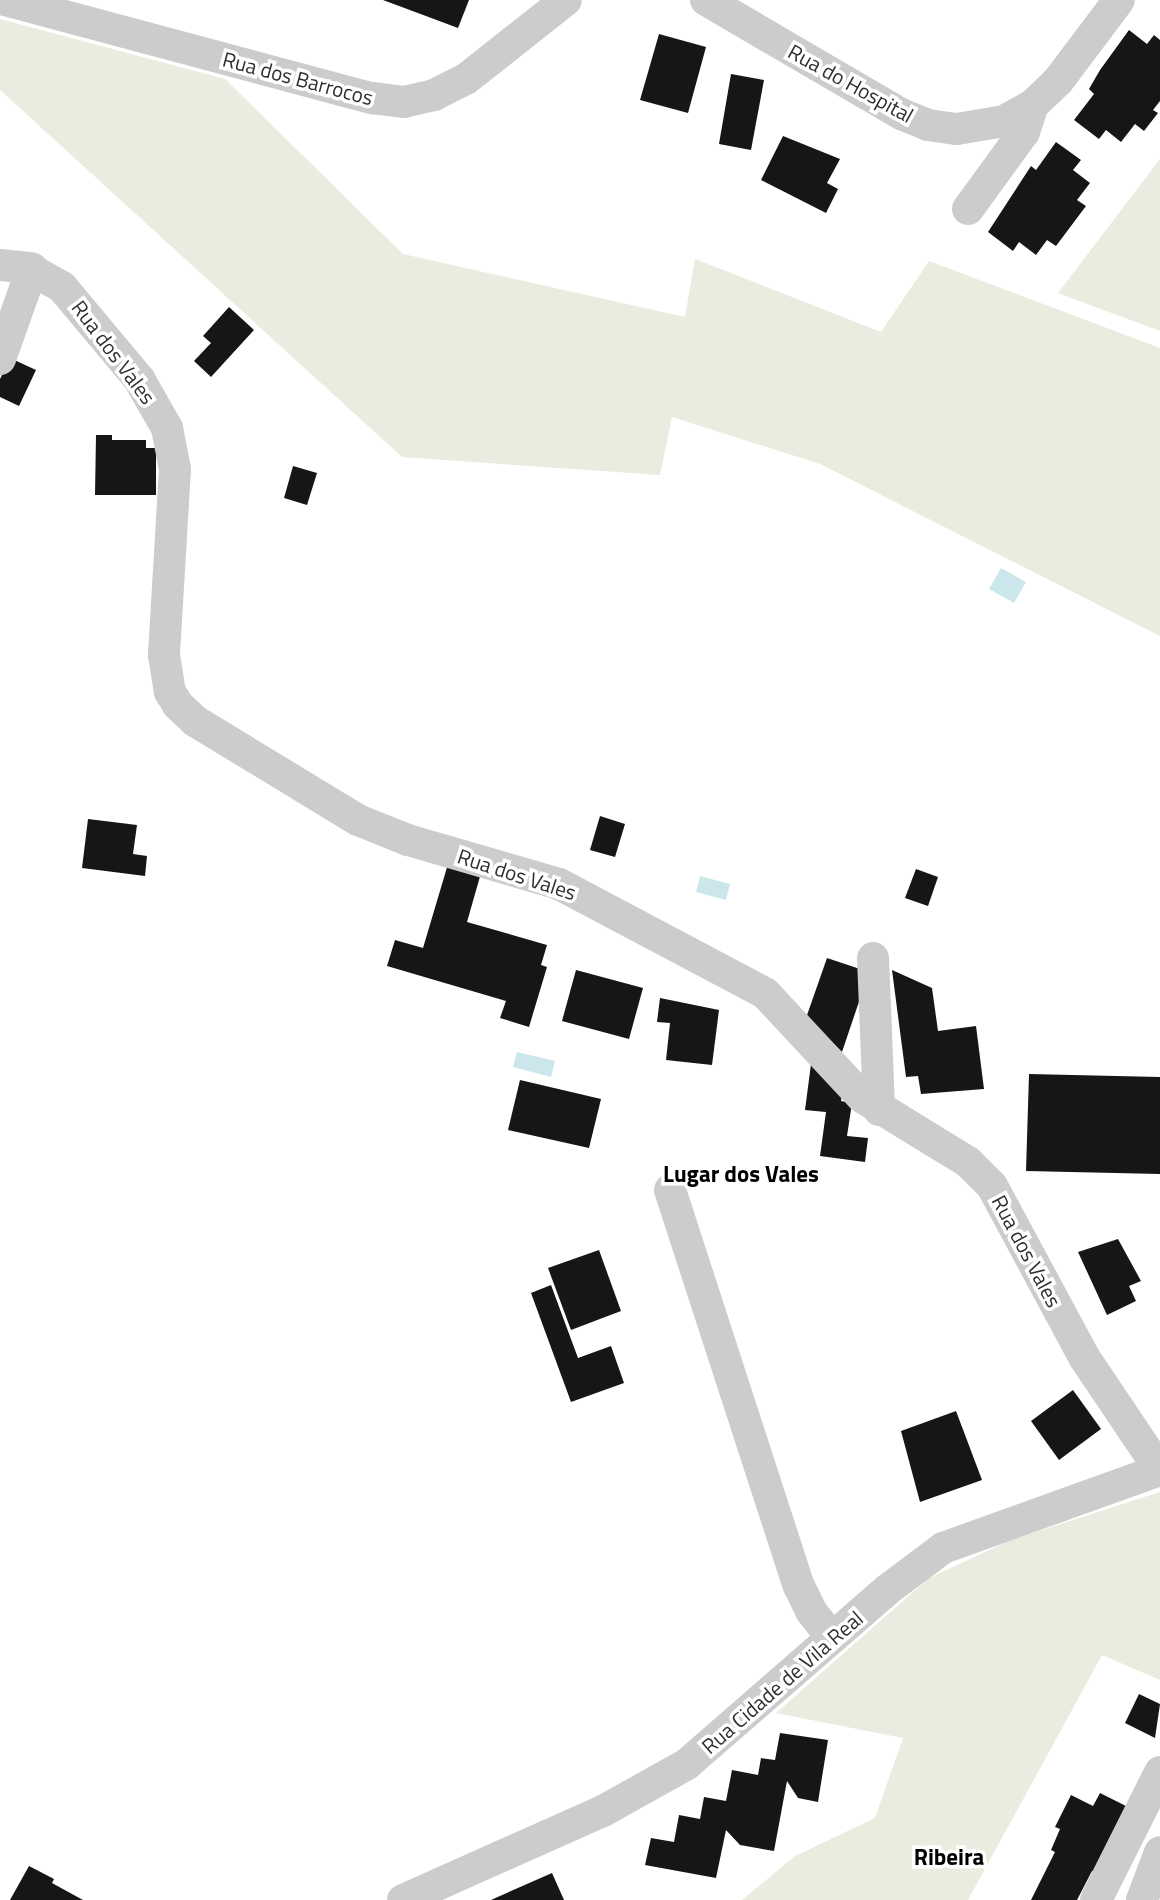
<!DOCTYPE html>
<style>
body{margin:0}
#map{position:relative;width:1160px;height:1900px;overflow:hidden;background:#fff;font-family:"Titillium Web",sans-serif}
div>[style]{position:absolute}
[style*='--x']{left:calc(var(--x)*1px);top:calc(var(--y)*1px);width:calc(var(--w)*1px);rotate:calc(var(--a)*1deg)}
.green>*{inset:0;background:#e9ecde}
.water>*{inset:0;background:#cbe7eb}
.building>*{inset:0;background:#161616}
.minor>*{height:32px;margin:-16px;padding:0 16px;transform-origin:16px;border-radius:16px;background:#ccc}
span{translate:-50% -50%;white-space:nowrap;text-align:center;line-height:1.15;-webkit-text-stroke:7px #fff;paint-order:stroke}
.street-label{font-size:21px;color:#2f2f2f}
.neighbourhood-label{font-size:23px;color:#000;font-weight:700}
</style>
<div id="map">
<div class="green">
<i style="clip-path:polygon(0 19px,225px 79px,403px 254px,685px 317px,695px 259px,881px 332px,929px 261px,1160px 348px,1160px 636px,820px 464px,672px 417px,660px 475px,402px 457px,0 90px)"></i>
<i style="clip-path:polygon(1160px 159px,1160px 331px,1058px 293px)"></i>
<i style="clip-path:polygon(1160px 1492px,1160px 1680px,1102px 1655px,968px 1900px,742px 1900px,795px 1856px,875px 1818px,903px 1738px,776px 1713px,929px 1578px,1011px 1540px)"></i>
</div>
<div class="water">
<i style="clip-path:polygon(1001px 568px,1026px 582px,1014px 603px,989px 589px)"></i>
<i style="clip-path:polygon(700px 876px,730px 884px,726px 900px,696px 892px)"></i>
<i style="clip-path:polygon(517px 1052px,555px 1061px,551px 1077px,513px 1067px)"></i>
</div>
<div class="building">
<i style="clip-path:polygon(383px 0,469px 0,458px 28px)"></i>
<i style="clip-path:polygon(1129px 30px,1147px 44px,1154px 35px,1160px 40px,1160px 101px,1153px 110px,1158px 113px,1144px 131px,1135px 124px,1121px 142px,1106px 130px,1099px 139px,1074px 120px,1094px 94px,1089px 89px,1100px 70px)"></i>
<i style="clip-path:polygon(659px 34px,706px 47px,688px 113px,640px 100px)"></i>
<i style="clip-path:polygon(731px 74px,764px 80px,751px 150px,719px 144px)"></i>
<i style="clip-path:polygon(783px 136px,840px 159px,827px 183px,838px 189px,826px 213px,761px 180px)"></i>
<i style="clip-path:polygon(1056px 142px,1081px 160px,1073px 170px,1090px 183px,1077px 200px,1086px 206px,1056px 246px,1047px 240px,1036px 255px,1019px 242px,1013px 251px,988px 232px,1031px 166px,1036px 170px)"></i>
<i style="clip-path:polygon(229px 307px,254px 330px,211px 377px,194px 361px,211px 343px,203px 336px)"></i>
<i style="clip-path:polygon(10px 358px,36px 370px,19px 406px,0 397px,0 379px)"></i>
<i style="clip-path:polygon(96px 435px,112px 435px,112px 440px,146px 440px,146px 448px,156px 448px,156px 495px,95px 495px)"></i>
<i style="clip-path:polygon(293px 466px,317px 473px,307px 505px,284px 498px)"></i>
<i style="clip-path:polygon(600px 816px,625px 824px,615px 857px,590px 850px)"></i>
<i style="clip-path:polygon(88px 819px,137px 825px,133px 854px,147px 856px,145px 876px,82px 868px)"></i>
<i style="clip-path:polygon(448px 864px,481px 873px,467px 922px,547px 945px,541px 965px,547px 967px,529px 1027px,500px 1018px,506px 1001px,387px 966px,395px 940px,423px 948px)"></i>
<i style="clip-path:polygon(916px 869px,938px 877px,928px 906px,905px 898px)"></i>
<i style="clip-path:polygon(827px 958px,869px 972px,842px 1052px,806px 1018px)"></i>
<i style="clip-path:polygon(576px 970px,643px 988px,629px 1039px,562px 1021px)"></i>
<i style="clip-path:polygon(892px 970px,932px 988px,938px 1031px,976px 1026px,984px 1089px,921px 1094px,918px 1076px,906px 1077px)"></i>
<i style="clip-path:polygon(660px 998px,719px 1010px,712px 1065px,666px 1060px,670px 1023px,657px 1022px)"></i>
<i style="clip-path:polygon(811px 1064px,843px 1089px,841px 1101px,852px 1103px,847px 1136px,868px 1138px,865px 1162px,820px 1156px,826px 1112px,805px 1110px)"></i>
<i style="clip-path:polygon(1029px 1074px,1160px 1077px,1160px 1174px,1026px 1171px)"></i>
<i style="clip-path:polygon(520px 1080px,601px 1099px,589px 1148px,508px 1130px)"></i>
<i style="clip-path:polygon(1118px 1239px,1141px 1281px,1129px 1286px,1136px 1301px,1107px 1315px,1078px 1252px)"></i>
<i style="clip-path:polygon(599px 1250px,621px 1311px,571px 1330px,548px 1268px)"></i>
<i style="clip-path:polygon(551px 1285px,578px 1358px,611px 1346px,624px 1383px,571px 1402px,531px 1293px)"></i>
<i style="clip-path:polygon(1073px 1390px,1101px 1429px,1059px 1460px,1031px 1421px)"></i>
<i style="clip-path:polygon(956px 1411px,982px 1480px,920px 1502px,901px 1431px)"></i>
<i style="clip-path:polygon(1139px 1694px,1160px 1704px,1155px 1738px,1125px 1723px)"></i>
<i style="clip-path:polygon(780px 1733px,828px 1740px,818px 1802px,798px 1798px,787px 1781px,774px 1851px,740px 1845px,726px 1830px,716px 1878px,645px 1865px,651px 1838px,674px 1842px,679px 1815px,700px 1819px,704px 1797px,726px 1801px,732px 1770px,758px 1775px,761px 1758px,775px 1760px)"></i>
<i style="clip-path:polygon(1100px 1793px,1126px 1806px,1098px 1873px,1092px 1871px,1077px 1900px,1031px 1900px,1055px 1852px,1051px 1850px,1060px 1829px,1055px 1827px,1071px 1795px,1093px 1806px)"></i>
<i style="clip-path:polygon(29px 1866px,54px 1879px,52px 1883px,83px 1900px,10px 1900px)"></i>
<i style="clip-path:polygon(552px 1873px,564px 1900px,491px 1900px,511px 1891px)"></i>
</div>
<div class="minor">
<i style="--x:5;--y:0;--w:380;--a:15"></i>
<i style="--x:372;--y:98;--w:32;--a:7"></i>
<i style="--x:404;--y:102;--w:31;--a:-13"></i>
<i style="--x:434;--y:95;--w:36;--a:-27"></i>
<i style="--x:466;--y:79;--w:127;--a:-38.3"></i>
<i style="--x:706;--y:0;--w:226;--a:30.3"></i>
<i style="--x:901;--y:114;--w:29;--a:22"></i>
<i style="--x:928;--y:125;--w:29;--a:8"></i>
<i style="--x:957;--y:129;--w:48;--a:-9.7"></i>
<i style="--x:1004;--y:121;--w:33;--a:-29"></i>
<i style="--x:1033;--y:105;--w:35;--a:-44"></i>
<i style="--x:1058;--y:81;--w:101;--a:-53"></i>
<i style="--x:968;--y:209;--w:95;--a:-54"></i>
<i style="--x:1024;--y:132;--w:28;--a:-72"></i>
<i style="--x:0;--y:265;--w:28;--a:6"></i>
<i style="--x:28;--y:268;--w:39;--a:29"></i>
<i style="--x:62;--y:287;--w:120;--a:50.1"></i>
<i style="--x:139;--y:379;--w:56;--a:60.3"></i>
<i style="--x:167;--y:428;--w:42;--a:79"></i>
<i style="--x:175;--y:469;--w:186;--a:93.4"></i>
<i style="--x:164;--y:655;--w:37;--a:81"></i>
<i style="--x:170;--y:692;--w:15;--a:58"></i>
<i style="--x:178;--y:705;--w:23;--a:43"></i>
<i style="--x:195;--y:721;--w:191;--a:31.3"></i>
<i style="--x:358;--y:820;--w:54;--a:21.8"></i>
<i style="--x:408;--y:840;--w:157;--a:16.2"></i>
<i style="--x:559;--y:884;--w:233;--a:27.9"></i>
<i style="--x:765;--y:993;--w:142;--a:47"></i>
<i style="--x:862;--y:1097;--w:124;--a:31.5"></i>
<i style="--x:968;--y:1162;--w:34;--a:45"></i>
<i style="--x:992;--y:1186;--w:194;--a:61.7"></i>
<i style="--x:1084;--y:1357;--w:136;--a:56.1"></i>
<i style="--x:0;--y:359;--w:96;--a:-70.4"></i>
<i style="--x:873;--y:958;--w:152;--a:87.7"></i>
<i style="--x:670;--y:1190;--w:416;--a:72"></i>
<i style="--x:799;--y:1586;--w:28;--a:64"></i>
<i style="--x:811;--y:1611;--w:34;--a:52"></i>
<i style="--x:403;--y:1900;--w:219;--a:-24"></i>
<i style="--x:603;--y:1811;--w:96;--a:-29.2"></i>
<i style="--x:687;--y:1764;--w:265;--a:-41"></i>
<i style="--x:887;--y:1590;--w:70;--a:-36.9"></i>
<i style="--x:943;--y:1548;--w:231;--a:-19.8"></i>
<i style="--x:1096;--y:1900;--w:143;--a:-63.4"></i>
<i style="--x:1142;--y:1900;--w:51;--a:-69.4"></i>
</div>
<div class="street-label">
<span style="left:298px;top:78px;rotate:15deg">Rua dos Barrocos</span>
<span style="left:851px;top:83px;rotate:29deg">Rua do Hospital</span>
<span style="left:114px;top:352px;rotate:53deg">Rua dos Vales</span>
<span style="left:517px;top:874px;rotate:18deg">Rua dos Vales</span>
<span style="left:1027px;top:1251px;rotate:62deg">Rua dos Vales</span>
<span style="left:782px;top:1682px;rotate:-41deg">Rua Cidade de Vila Real</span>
</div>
<div class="neighbourhood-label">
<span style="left:741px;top:1174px">Lugar dos Vales</span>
<span style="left:949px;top:1857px">Ribeira</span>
</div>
</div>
